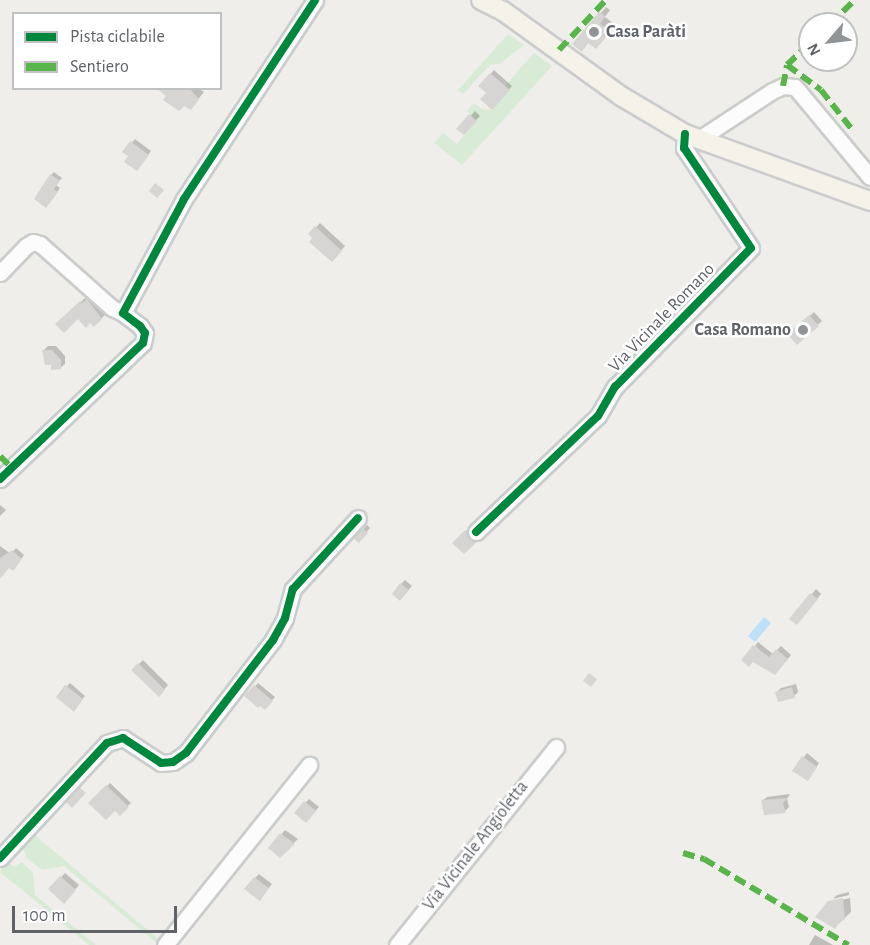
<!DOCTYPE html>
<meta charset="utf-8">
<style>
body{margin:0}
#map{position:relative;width:870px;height:945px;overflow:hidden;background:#efeeea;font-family:"Alegreya Sans",sans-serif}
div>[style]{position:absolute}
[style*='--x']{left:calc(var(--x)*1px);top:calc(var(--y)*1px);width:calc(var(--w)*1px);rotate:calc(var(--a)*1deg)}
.green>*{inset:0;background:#d8ebd6}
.water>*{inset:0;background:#bfe0f9}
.shadow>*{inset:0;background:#0003}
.building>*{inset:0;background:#d6d5d3}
.roads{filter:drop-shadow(2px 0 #cbcccc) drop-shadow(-2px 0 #cbcccc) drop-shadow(0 2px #cbcccc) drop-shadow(0 -2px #cbcccc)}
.minor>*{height:15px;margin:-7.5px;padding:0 7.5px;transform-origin:7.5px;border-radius:7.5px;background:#fdfcfc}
.major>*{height:18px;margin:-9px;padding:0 9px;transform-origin:9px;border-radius:9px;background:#f4f2e9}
.quiet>*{height:6px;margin-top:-3px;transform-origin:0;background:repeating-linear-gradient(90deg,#58b549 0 12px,transparent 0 18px)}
.cycleway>*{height:8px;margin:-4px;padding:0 4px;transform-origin:4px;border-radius:4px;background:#00873e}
.dots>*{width:16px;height:16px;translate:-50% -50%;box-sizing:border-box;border:3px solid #fff;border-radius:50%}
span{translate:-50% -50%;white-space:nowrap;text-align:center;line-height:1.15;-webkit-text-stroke:5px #fff;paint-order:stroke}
.poi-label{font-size:18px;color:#5f6368;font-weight:700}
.left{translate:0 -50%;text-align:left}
.right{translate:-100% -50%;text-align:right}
.street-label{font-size:18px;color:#5f6368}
.legend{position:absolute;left:12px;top:12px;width:210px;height:78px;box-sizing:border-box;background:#fff;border:2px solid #bfc1c3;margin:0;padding:8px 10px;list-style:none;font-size:18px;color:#5f6368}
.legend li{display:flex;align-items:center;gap:12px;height:30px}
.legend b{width:30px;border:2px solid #bfc1c3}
.north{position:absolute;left:798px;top:12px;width:60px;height:60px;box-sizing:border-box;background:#fff;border:2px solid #bfc1c3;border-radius:50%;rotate:242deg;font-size:16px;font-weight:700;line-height:24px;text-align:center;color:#5f6368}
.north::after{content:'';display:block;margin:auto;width:21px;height:27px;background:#919496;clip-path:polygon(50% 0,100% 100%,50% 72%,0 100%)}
.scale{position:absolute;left:12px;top:906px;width:165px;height:27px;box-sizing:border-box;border:3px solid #5f6368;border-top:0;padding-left:8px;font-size:18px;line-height:21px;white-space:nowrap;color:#5f6368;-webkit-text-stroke:4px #fff;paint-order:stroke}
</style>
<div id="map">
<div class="green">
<i style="clip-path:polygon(508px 34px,524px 45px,499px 64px,490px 65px,463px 94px,458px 90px)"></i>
<i style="clip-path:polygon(534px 53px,552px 66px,462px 165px,434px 143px,443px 133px,457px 144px,476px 121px,467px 111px,474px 103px,482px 109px,492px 110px,505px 86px)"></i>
<i style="clip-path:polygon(31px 832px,162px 942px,159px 945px,64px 866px,42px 870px,27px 858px,21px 844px)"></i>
<i style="clip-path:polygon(5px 861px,14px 867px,22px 862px,33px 873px,35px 895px,96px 945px,89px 945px,0 872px)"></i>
</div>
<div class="water">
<i style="clip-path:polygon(764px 617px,771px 623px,755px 642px,748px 636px)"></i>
</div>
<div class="shadow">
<i style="clip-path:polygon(606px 7px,610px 10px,605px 17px,613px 23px,601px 41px,589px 42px,582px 50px,574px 44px)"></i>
<i style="clip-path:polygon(494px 70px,512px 86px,492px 108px,488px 93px,480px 86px)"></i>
<i style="clip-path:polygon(158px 88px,198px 88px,204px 92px,191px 108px)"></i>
<i style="clip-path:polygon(475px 111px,480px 116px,464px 133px,458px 129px)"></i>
<i style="clip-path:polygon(135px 139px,151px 151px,140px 166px,124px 151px)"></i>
<i style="clip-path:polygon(54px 172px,62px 178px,56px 185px,60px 188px,49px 203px,51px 175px)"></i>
<i style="clip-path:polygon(320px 223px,345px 246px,332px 260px,310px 234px)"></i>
<i style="clip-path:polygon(92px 296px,106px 314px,94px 325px,78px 317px,57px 324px,85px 298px,88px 300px)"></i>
<i style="clip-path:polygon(814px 312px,822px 321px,797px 343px,790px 334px)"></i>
<i style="clip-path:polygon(48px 346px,56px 346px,65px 356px,65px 364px,60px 368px,44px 350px)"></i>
<i style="clip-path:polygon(0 505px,6px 510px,0 516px)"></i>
<i style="clip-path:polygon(367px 525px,370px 528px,359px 541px,355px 538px)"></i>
<i style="clip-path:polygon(470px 527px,473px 534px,479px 538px,464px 552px,454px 543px)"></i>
<i style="clip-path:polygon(0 546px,11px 554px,16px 548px,24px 555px,13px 569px,9px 566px,0 578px)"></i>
<i style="clip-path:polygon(405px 580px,412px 586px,404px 595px,401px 584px)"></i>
<i style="clip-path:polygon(816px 589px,821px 594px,801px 619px,792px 619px)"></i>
<i style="clip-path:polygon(758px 642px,773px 654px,781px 646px,791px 655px,779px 669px,755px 646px)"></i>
<i style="clip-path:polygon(143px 660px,168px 685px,159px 695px,133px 670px)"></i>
<i style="clip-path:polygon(70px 683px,85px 696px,76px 707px,67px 686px)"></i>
<i style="clip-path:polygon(258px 683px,275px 697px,268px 705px,246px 696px)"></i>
<i style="clip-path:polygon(796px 684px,798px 692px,794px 696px,777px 692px,781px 688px)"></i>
<i style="clip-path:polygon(807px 753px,819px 763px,811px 775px,794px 771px)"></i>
<i style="clip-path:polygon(110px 783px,131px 803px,119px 814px,115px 809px,91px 803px)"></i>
<i style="clip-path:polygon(790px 794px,787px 799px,789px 807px,785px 811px,762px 801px,767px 797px)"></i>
<i style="clip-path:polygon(309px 799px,319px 807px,306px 821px,296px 813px)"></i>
<i style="clip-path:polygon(285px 830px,298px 839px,280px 856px,270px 848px)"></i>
<i style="clip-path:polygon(65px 873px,79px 885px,64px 902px,50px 889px)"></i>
<i style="clip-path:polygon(259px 874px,272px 884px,260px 899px,255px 878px)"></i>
<i style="clip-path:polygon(849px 892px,849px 895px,833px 899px,837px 895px)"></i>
<i style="clip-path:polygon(850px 898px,851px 912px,835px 927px,829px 903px)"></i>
<i style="clip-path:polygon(815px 935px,833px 945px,809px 945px)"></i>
</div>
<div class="building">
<i style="clip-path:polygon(599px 12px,605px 16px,600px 24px,608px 29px,603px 35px,606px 37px,596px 49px,588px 43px,582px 52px,572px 44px)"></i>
<i style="clip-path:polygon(490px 73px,510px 90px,492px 110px,480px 99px,486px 93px,478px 86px)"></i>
<i style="clip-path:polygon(156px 88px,189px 88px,199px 99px,191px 110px,184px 106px,179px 111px,163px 100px,166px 96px)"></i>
<i style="clip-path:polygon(469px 114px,477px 121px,464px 135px,456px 129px)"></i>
<i style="clip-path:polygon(130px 141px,149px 155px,137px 171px,124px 162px,128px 156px,122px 152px)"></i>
<i style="clip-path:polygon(50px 174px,60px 181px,54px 189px,58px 192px,46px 208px,34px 199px)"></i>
<i style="clip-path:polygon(155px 183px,164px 190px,157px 198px,149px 191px)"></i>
<i style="clip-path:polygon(315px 226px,342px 251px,332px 262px,309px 242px,312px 238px,308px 234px)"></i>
<i style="clip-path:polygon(87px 299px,102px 319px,94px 327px,90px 323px,86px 328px,78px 319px,64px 333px,55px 324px,80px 301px,82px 303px)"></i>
<i style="clip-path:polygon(809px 315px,819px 326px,797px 345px,787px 334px)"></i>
<i style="clip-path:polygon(42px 350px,52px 350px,61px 360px,61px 369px,51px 370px,51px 365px,45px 365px)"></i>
<i style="clip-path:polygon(362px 528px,368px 533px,359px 543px,353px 538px)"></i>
<i style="clip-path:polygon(465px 530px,469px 538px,477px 542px,464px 554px,452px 543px)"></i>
<i style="clip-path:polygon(12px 550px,22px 559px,13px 571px,9px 568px,0 579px,0 558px)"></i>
<i style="clip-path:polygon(400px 583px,409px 590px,400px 601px,392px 594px)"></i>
<i style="clip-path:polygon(810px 593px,818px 599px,797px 625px,789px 619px)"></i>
<i style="clip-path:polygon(753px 645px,769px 657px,776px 649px,788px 659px,775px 675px,753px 662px,749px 667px,741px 660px)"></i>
<i style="clip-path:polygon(138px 663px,165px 690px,159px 697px,131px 670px)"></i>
<i style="clip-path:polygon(589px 673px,597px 679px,591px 687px,583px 681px)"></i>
<i style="clip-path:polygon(65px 685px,83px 699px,74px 712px,56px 697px)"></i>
<i style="clip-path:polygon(254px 685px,273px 701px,265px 710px,260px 706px,258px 708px,244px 696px)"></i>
<i style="clip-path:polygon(792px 687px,795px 698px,778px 702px,775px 692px)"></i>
<i style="clip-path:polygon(802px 756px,817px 767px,808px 781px,792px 771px)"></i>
<i style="clip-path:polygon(106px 785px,129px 807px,120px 816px,115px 811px,106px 820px,88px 803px)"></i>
<i style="clip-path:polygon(79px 787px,86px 793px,72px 808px,66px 802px)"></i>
<i style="clip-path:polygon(787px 798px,783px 804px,786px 813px,764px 815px,761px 800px)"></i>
<i style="clip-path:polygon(304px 801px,316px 811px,306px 823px,294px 813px)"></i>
<i style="clip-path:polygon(280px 833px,295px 844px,280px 858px,268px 848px)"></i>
<i style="clip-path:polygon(60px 876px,76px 890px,64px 904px,48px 889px)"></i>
<i style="clip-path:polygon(254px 877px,269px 888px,260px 901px,244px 889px)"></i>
<i style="clip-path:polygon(843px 898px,845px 920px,840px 921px,835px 929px,815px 917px,828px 901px)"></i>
</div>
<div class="roads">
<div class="minor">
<i style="--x:699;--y:139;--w:87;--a:-33.3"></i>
<i style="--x:772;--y:91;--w:12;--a:-24"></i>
<i style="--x:783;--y:86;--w:12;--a:5"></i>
<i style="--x:795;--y:87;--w:117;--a:50.2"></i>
<i style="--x:0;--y:273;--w:37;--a:-46"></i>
<i style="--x:26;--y:246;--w:8;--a:-30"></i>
<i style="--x:33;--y:242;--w:7;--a:16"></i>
<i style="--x:40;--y:244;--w:96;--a:41.6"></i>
<i style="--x:112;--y:308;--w:12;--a:24"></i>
<i style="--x:0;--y:479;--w:197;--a:-43.6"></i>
<i style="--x:143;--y:343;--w:10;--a:-79"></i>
<i style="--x:145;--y:333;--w:9;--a:-126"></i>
<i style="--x:140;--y:326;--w:21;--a:-143"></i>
<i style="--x:123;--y:313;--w:129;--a:-61.8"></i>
<i style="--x:184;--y:199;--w:238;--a:-56.6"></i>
<i style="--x:476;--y:532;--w:168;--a:-43.6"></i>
<i style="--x:598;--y:416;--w:34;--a:-60"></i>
<i style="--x:615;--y:387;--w:194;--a:-45.6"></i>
<i style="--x:751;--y:248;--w:120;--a:-123.8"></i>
<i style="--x:684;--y:148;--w:14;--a:-86"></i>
<i style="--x:0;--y:858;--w:157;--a:-47.1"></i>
<i style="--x:107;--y:743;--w:17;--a:-17"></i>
<i style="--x:123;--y:738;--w:45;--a:33.3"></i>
<i style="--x:161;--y:763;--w:12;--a:-5"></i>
<i style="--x:173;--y:762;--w:16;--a:-35"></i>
<i style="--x:186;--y:753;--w:143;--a:-52.4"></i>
<i style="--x:273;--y:640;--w:25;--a:-61"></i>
<i style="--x:285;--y:618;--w:30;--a:-75"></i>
<i style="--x:293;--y:589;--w:96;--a:-47.5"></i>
<i style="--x:165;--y:945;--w:231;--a:-51.3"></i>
<i style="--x:397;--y:945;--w:254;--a:-51.2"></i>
</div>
<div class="major">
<i style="--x:481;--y:0;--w:25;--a:27"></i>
<i style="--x:503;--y:11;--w:145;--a:35.8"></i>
<i style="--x:621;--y:96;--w:74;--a:30.7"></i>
<i style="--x:685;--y:134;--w:197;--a:19.9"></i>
</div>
</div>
<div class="quiet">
<i style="--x:830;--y:24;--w:35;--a:-44"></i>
<i style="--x:559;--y:50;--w:69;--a:-46.8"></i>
<i style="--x:787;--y:65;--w:42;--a:36.3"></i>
<i style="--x:821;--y:90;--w:53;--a:51.8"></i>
<i style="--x:783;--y:86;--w:21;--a:-79"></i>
<i style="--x:787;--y:65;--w:32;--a:-44"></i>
<i style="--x:0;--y:456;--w:17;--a:45"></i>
<i style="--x:683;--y:853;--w:22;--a:16"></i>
<i style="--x:704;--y:859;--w:168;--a:30.8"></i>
</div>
<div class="cycleway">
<i style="--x:0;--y:479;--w:197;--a:-43.6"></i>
<i style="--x:143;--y:343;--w:10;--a:-79"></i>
<i style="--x:145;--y:333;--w:9;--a:-126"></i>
<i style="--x:140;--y:326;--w:21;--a:-143"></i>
<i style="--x:123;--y:313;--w:129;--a:-61.8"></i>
<i style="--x:184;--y:199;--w:238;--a:-56.6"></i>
<i style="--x:476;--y:532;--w:168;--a:-43.6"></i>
<i style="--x:598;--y:416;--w:34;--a:-60"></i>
<i style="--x:615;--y:387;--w:194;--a:-45.6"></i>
<i style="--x:751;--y:248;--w:120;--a:-123.8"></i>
<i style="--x:684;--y:148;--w:14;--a:-86"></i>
<i style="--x:0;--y:858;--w:157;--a:-47.1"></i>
<i style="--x:107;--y:743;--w:17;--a:-17"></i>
<i style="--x:123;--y:738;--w:45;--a:33.3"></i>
<i style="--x:161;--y:763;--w:12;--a:-5"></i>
<i style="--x:173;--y:762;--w:16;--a:-35"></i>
<i style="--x:186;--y:753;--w:143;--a:-52.4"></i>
<i style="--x:273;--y:640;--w:25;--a:-61"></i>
<i style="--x:285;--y:618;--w:30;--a:-75"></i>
<i style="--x:293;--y:589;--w:96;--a:-47.5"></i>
</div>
<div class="dots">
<i style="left:594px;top:32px;background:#919496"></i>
<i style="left:803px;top:330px;background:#919496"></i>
</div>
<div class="poi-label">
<span class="left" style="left:606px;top:32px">Casa Paràti</span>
<span class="right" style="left:791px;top:330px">Casa Romano</span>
</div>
<div class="street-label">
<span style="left:662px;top:318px;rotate:-46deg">Via Vicinale Romano</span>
<span style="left:476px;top:846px;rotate:-52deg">Via Vicinale Angioletta</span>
</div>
<ul class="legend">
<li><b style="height:8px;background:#00873e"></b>Pista ciclabile</li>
<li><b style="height:8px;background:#58b549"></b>Sentiero</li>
</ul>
<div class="north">N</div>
<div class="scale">100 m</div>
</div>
